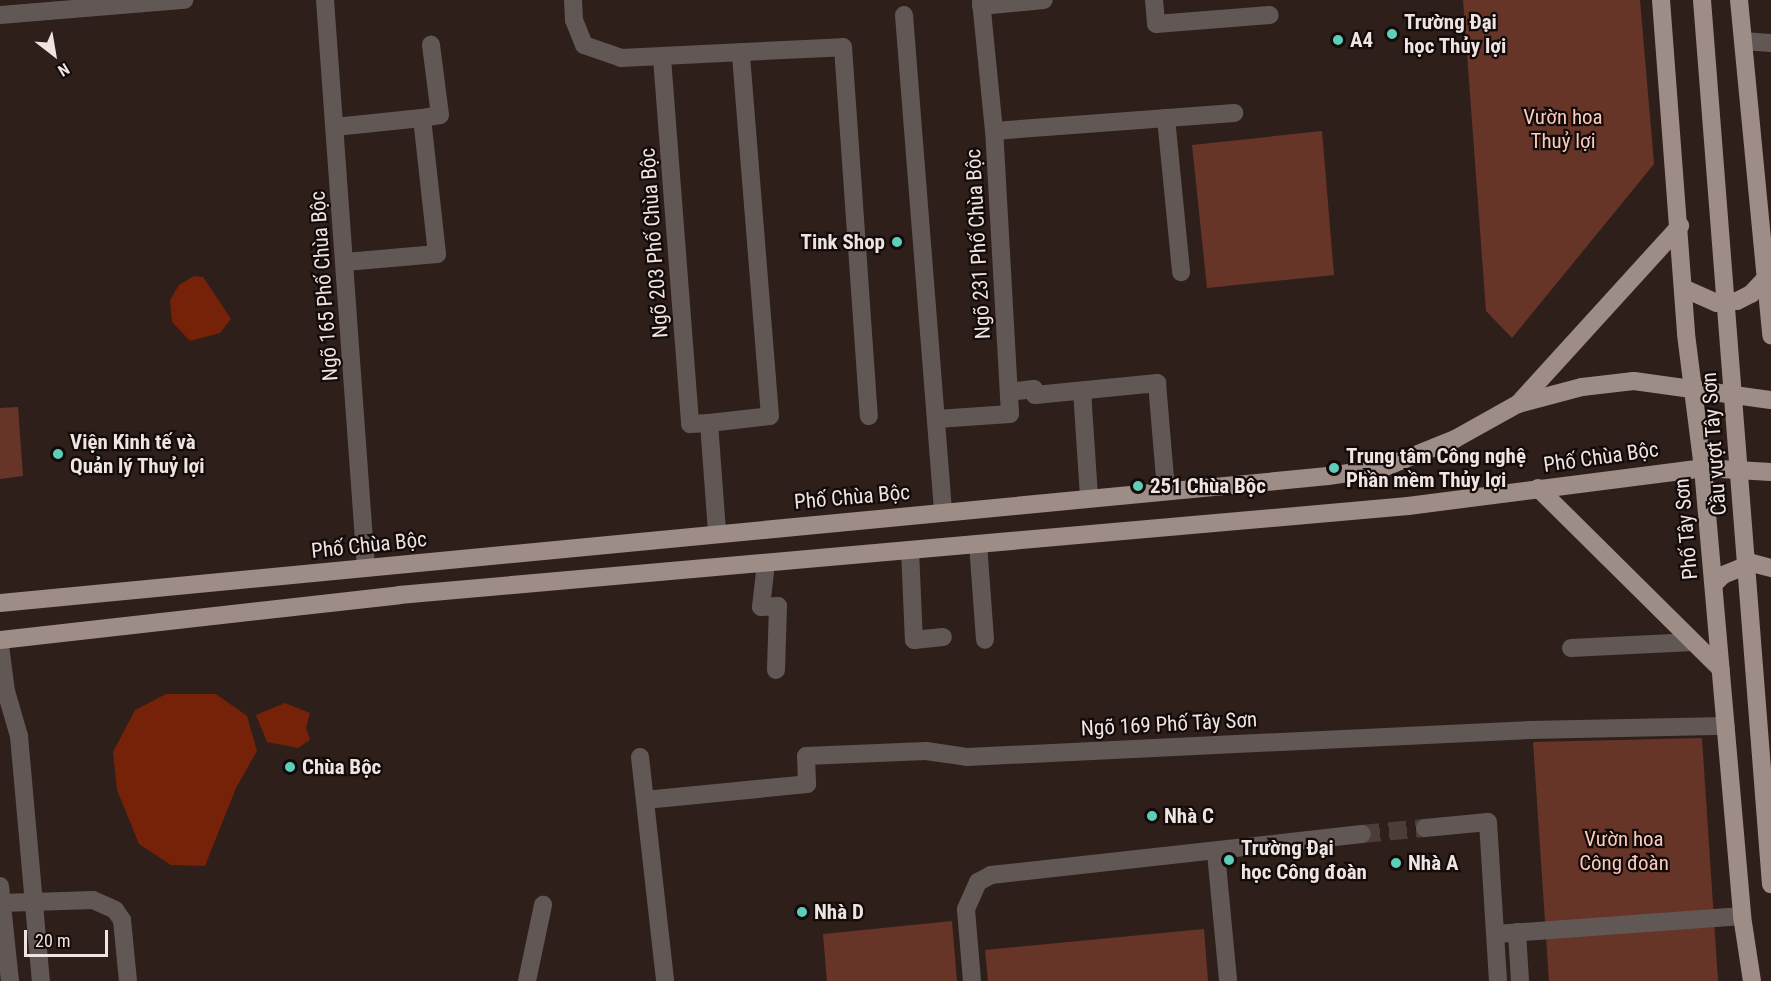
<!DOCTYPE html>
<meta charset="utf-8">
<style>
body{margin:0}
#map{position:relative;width:1771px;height:981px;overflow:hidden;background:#2f1f1b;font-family:"Roboto Condensed",sans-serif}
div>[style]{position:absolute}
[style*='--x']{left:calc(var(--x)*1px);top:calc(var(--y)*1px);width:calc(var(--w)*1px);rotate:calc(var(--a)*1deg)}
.green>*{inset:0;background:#663528}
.water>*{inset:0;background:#752208}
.minor-tunnel>*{height:18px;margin-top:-9px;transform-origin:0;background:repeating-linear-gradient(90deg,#4c3d39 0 18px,transparent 0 27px)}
.minor>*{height:18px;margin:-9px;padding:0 9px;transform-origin:9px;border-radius:9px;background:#615856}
.major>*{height:18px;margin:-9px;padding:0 9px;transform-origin:9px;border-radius:9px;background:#9e8c87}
.major-bridge>*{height:18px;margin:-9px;padding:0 9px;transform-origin:9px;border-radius:9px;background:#9e8c87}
.dots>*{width:16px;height:16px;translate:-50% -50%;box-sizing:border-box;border:3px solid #120b09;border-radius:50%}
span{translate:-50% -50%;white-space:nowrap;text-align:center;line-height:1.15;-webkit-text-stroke:4.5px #120b09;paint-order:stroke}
.poi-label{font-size:21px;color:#efe4e1;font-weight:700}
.left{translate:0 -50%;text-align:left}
.right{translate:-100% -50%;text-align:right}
.park-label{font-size:21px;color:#fccabc}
.street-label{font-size:21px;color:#efe4e1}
.north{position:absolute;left:24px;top:24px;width:60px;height:60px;-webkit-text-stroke:4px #120b09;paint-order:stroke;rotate:149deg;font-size:16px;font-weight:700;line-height:24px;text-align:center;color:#efe4e1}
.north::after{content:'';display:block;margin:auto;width:21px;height:27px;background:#efe4e1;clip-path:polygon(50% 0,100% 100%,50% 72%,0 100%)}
.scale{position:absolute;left:24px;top:930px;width:84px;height:27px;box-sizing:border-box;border:3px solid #efe4e1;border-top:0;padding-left:8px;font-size:18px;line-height:21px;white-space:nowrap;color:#efe4e1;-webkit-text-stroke:4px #120b09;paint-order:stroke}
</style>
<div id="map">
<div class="green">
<i style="clip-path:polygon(1463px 0,1640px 0,1654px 164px,1512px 338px,1486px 311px)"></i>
<i style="clip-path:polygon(1322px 131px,1334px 275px,1207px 288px,1192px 145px)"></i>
<i style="clip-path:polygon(18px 407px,23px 476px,0 479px,0 408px)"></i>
<i style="clip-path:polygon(1702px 738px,1718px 981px,1549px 981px,1533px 742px)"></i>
<i style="clip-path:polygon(952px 921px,957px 981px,827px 981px,823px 934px)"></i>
<i style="clip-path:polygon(1204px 929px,1208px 981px,988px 981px,985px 950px)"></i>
</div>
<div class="water">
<i style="clip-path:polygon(194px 276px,203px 277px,231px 319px,220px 333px,190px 341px,172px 322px,170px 300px,179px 285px)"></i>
<i style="clip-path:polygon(166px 694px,216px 694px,247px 716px,257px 751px,236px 788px,205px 866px,171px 865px,139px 844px,117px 790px,113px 752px,135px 710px)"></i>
<i style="clip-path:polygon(285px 703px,310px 713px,306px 728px,310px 740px,298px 748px,267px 742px,256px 715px)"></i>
</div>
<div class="minor-tunnel">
<i style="--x:1362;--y:834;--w:63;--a:-5.4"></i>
</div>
<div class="minor">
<i style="--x:325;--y:0;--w:569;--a:85.87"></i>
<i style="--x:573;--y:0;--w:20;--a:87"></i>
<i style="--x:574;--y:20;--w:27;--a:68"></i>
<i style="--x:584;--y:45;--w:39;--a:19"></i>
<i style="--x:621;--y:58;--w:222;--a:-2.8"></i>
<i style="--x:843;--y:47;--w:370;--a:86"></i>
<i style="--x:1154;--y:0;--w:24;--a:85"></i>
<i style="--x:1156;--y:24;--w:114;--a:-4.5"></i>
<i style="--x:981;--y:6;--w:63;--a:-5.4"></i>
<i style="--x:0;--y:15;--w:185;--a:-4.7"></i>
<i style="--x:904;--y:15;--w:498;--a:85.5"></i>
<i style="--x:1743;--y:41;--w:28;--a:4"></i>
<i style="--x:662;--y:58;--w:367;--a:85.6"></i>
<i style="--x:690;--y:424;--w:19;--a:-3"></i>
<i style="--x:709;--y:423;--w:61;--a:-6.5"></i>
<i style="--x:770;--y:416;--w:365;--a:-94.6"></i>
<i style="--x:422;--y:118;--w:18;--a:-9"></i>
<i style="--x:440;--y:115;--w:71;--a:-97.3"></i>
<i style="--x:1166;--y:118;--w:155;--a:84.4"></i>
<i style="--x:335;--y:127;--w:87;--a:-5.9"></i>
<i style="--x:422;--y:118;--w:137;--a:83.7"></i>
<i style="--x:437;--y:254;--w:92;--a:175"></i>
<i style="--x:994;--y:131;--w:241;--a:-4.3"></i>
<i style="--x:1082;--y:391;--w:105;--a:86.2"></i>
<i style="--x:1009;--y:392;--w:25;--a:-7"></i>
<i style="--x:1034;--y:389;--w:6;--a:81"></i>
<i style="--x:1035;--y:395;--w:123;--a:-5.6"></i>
<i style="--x:1157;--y:383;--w:108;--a:85.2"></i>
<i style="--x:937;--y:419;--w:73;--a:-3.9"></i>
<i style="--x:1010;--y:414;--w:283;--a:-93.2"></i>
<i style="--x:994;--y:131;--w:132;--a:-95.7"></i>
<i style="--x:709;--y:423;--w:109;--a:85.8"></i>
<i style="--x:978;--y:544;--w:96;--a:85.8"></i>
<i style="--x:910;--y:550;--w:90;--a:87.5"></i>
<i style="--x:914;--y:640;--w:29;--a:-6"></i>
<i style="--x:766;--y:563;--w:44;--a:96.5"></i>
<i style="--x:761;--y:607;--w:17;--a:-3"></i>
<i style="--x:778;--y:606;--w:64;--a:91.8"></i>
<i style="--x:0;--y:646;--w:45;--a:82.4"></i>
<i style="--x:6;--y:691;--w:47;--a:73.9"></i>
<i style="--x:19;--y:736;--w:246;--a:84.9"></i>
<i style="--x:1571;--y:648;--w:122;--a:-2.8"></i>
<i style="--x:640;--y:757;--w:225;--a:83.6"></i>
<i style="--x:645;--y:800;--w:163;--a:-5.6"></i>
<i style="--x:807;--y:784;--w:28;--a:-92"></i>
<i style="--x:806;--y:756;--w:120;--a:-2.4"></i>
<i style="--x:926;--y:751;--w:41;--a:8.3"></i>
<i style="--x:967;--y:757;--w:563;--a:-2.75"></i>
<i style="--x:1529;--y:730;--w:197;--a:-1.2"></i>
<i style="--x:1425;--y:828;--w:63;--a:-5.4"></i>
<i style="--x:1488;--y:822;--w:159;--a:86.4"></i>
<i style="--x:1216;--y:853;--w:129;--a:84.6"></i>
<i style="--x:0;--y:886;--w:96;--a:84"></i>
<i style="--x:2;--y:903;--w:91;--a:-1.9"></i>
<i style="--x:93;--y:900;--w:24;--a:24"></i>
<i style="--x:115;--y:910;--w:12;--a:55"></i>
<i style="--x:122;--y:920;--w:61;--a:84.4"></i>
<i style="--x:1517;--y:932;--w:49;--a:86.5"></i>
<i style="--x:1496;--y:934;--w:247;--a:-4.2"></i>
<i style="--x:527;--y:981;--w:78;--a:-78.1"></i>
<i style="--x:972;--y:981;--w:72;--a:-94.8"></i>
<i style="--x:966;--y:909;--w:30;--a:-66"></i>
<i style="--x:978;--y:882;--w:15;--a:-28"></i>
<i style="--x:991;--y:875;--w:373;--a:-6.3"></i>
</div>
<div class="major">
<i style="--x:1661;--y:0;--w:335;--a:85.7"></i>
<i style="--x:1686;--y:334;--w:135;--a:82.8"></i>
<i style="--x:1703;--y:468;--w:450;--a:85"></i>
<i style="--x:1742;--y:916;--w:66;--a:81.3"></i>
<i style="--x:1739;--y:0;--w:337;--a:84.5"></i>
<i style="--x:1683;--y:288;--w:37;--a:24"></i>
<i style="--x:1717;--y:303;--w:20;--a:-6"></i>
<i style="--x:1737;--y:301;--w:16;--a:-27"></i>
<i style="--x:1751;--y:294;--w:21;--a:-47"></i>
<i style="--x:1518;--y:404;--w:241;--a:-47.7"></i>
<i style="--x:1538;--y:488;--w:257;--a:44.7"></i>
<i style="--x:1714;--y:584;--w:13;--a:-45"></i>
<i style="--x:1723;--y:575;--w:31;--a:-22"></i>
<i style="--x:1752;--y:563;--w:20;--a:15"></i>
<i style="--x:0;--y:603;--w:1334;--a:-5.46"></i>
<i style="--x:1328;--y:476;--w:56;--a:-8.3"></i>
<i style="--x:1383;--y:468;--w:78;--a:-21.9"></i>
<i style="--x:1455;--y:439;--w:72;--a:-29.1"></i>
<i style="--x:1518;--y:404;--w:66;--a:-14.9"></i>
<i style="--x:1582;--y:387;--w:52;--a:-6.6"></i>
<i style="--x:1634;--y:381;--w:138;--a:7.9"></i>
<i style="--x:0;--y:640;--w:402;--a:-6.4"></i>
<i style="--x:399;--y:595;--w:1013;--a:-5.04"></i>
<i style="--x:1408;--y:506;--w:297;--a:-7.3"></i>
<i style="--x:1703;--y:468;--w:68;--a:3.4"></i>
</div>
<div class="major-bridge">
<i style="--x:1702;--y:0;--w:887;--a:85.54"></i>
</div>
<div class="dots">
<i style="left:1392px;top:34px;background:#5dceb9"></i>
<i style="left:1338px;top:40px;background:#5dceb9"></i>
<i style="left:897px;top:242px;background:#5dceb9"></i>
<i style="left:58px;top:454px;background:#5dceb9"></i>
<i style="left:1334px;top:468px;background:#5dceb9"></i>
<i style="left:1138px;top:486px;background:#5dceb9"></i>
<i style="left:290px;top:767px;background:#5dceb9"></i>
<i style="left:1152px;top:816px;background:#5dceb9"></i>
<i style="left:1229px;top:860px;background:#5dceb9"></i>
<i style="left:1396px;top:863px;background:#5dceb9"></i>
<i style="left:802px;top:912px;background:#5dceb9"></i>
</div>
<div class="poi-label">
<span class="left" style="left:1404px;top:34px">Trường Đại<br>học Thủy lợi</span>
<span class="left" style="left:1350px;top:40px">A4</span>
<span class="right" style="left:885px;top:242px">Tink Shop</span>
<span class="left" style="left:70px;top:454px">Viện Kinh tế và<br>Quản lý Thuỷ lợi</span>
<span class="left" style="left:1346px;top:468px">Trung tâm Công nghệ<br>Phần mềm Thủy lợi</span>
<span class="left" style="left:1150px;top:486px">251 Chùa Bộc</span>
<span class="left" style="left:302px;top:767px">Chùa Bộc</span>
<span class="left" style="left:1164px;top:816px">Nhà C</span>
<span class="left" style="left:1241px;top:860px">Trường Đại<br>học Công đoàn</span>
<span class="left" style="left:1408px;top:863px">Nhà A</span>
<span class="left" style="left:814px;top:912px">Nhà D</span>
</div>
<div class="park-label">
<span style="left:1563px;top:129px">Vườn hoa<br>Thuỷ lợi</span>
<span style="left:1624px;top:851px">Vườn hoa<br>Công đoàn</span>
</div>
<div class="street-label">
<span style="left:654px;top:243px;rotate:-94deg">Ngõ 203 Phố Chùa Bộc</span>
<span style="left:978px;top:244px;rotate:-93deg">Ngõ 231 Phố Chùa Bộc</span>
<span style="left:324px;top:286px;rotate:-94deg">Ngõ 165 Phố Chùa Bộc</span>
<span style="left:1714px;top:444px;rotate:-94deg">Cầu vượt Tây Sơn</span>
<span style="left:1601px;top:457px;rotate:-8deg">Phố Chùa Bộc</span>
<span style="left:852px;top:497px;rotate:-5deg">Phố Chùa Bộc</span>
<span style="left:1686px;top:529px;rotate:-95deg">Phố Tây Sơn</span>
<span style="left:369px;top:545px;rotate:-6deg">Phố Chùa Bộc</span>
<span style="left:1169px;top:724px;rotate:-3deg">Ngõ 169 Phố Tây Sơn</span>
</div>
<div class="north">N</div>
<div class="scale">20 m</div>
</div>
